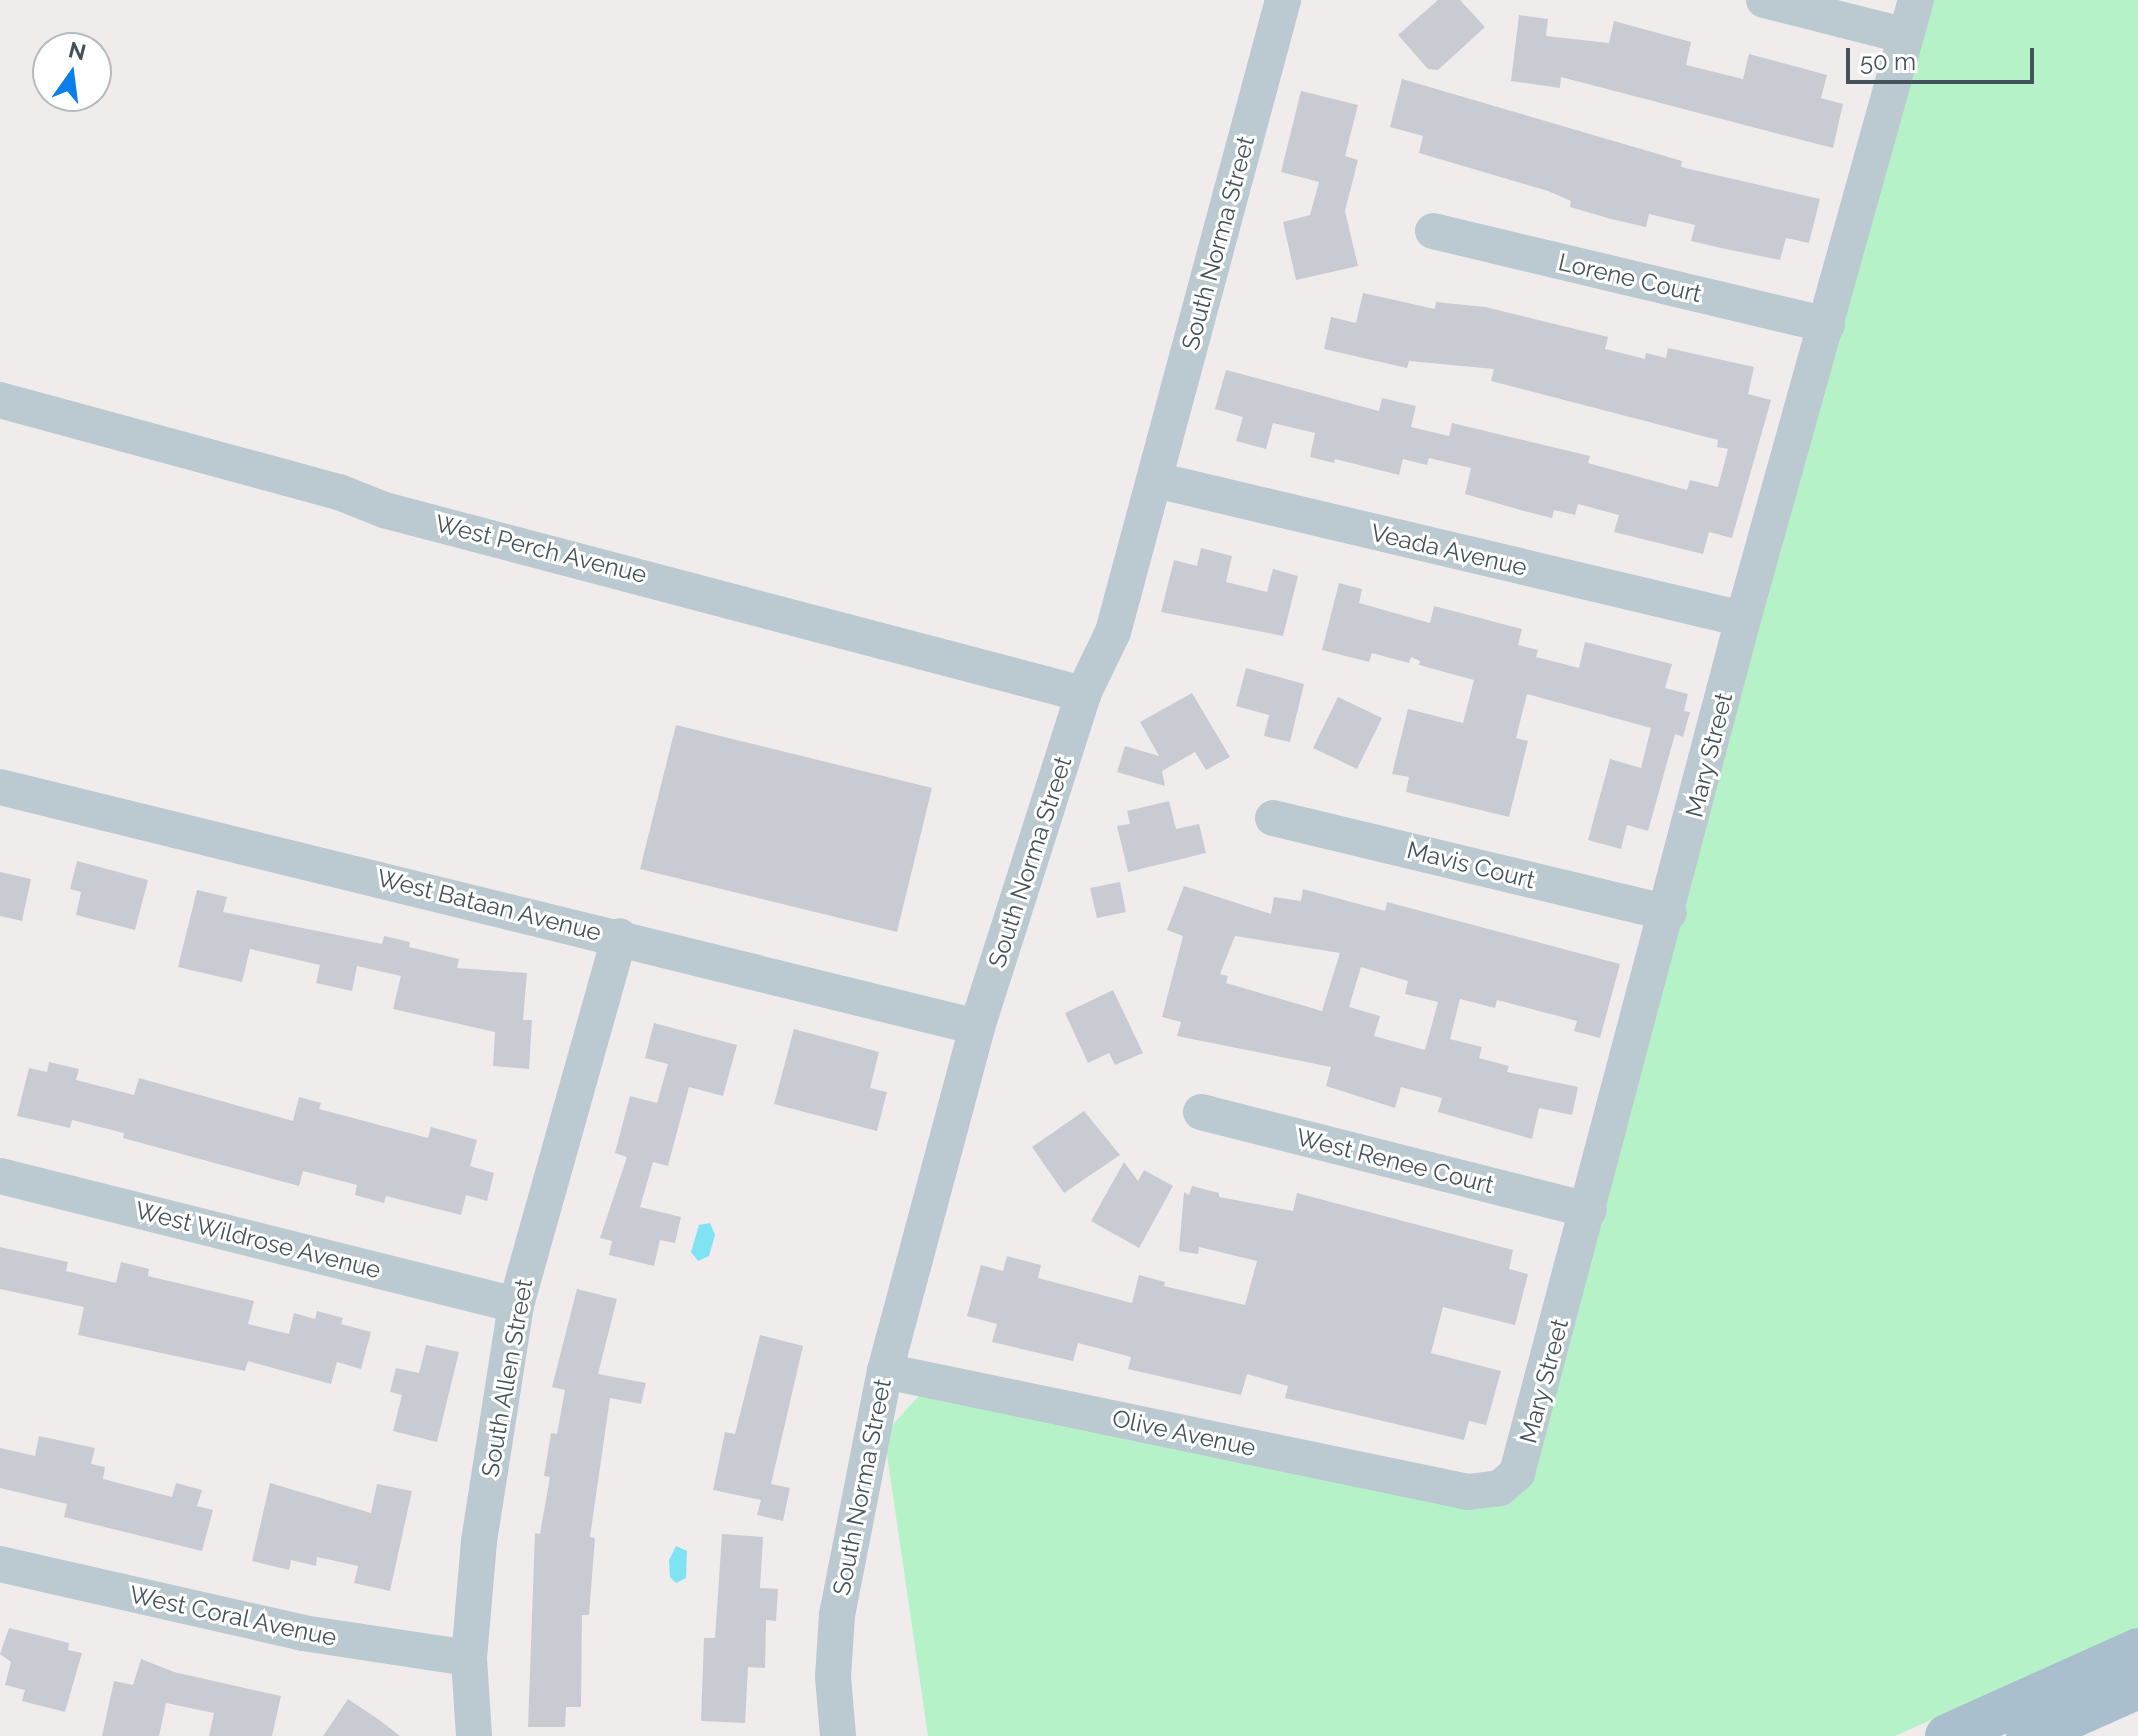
<!DOCTYPE html>
<style>
body{margin:0}
#map{position:relative;width:2138px;height:1736px;overflow:hidden;background:#f0ecec;font-family:Raleway,sans-serif}
div>[style]{position:absolute}
[style*='--x']{left:calc(var(--x)*1px);top:calc(var(--y)*1px);width:calc(var(--w)*1px);rotate:calc(var(--a)*1deg)}
.green>*{inset:0;background:#b6f2c8}
.water>*{inset:0;background:#7fe3f3}
.building>*{inset:0;background:#c8ccd2}
.minor>*{height:36px;margin:-18px;padding:0 18px;transform-origin:18px;border-radius:18px;background:#bbc9d0}
.major>*{height:44px;margin:-22px;padding:0 22px;transform-origin:22px;border-radius:22px;background:#a9bfce}
span{translate:-50% -50%;white-space:nowrap;text-align:center;line-height:1.15;-webkit-text-stroke:6px #fff;paint-order:stroke}
.street-label{font-size:24px;color:#43525b}
.north{position:absolute;left:32px;top:32px;width:80px;height:80px;box-sizing:border-box;background:#fff;border:2px solid #b4babd;border-radius:50%;rotate:14deg;font-size:22px;font-weight:700;line-height:32px;text-align:center;color:#43525b}
.north::after{content:'';display:block;margin:auto;width:28px;height:36px;background:#0a7eeb;clip-path:polygon(50% 0,100% 100%,50% 72%,0 100%)}
.scale{position:absolute;left:1846px;top:48px;width:188px;height:36px;box-sizing:border-box;border:4px solid #43525b;border-top:0;padding-left:10px;font-size:24px;line-height:28px;white-space:nowrap;color:#43525b;-webkit-text-stroke:6px #fff;paint-order:stroke}
</style>
<div id="map">
<div class="green">
<i style="clip-path:polygon(1925px 0,2138px 0,2138px 1628px,1895px 1736px,928px 1736px,884px 1434px,929px 1385px,1489px 1491px,1522px 1480px)"></i>
</div>
<div class="water">
<i style="clip-path:polygon(710px 1223px,715px 1235px,709px 1256px,698px 1261px,691px 1252px,699px 1225px)"></i>
<i style="clip-path:polygon(676px 1546px,687px 1551px,686px 1578px,676px 1583px,670px 1577px,669px 1560px)"></i>
</div>
<div class="building">
<i style="clip-path:polygon(1438px 0,1460px 0,1485px 27px,1438px 70px,1428px 69px,1398px 35px)"></i>
<i style="clip-path:polygon(1519px 15px,1548px 19px,1546px 36px,1609px 43px,1614px 21px,1691px 42px,1686px 65px,1743px 79px,1749px 54px,1827px 75px,1821px 98px,1843px 104px,1833px 148px,1561px 77px,1560px 88px,1511px 81px)"></i>
<i style="clip-path:polygon(1402px 79px,1682px 161px,1681px 167px,1820px 199px,1809px 243px,1786px 238px,1780px 260px,1721px 248px,1691px 241px,1695px 225px,1649px 214px,1646px 227px,1611px 219px,1570px 207px,1571px 201px,1548px 191px,1419px 153px,1423px 136px,1390px 127px)"></i>
<i style="clip-path:polygon(1301px 91px,1358px 105px,1345px 156px,1358px 160px,1345px 211px,1358px 266px,1296px 280px,1283px 222px,1310px 215px,1319px 182px,1281px 172px)"></i>
<i style="clip-path:polygon(1363px 293px,1435px 309px,1436px 302px,1485px 307px,1608px 337px,1605px 349px,1645px 359px,1646px 353px,1666px 358px,1668px 348px,1754px 367px,1748px 394px,1771px 400px,1732px 538px,1709px 532px,1703px 554px,1614px 532px,1619px 515px,1578px 504px,1575px 515px,1554px 510px,1552px 518px,1524px 511px,1465px 494px,1471px 468px,1429px 458px,1427px 465px,1403px 459px,1399px 475px,1335px 459px,1334px 463px,1310px 457px,1315px 433px,1273px 423px,1266px 449px,1236px 441px,1243px 417px,1215px 409px,1226px 370px,1379px 411px,1382px 398px,1416px 406px,1411px 427px,1449px 436px,1452px 423px,1590px 456px,1588px 463px,1687px 490px,1690px 480px,1718px 487px,1728px 449px,1717px 447px,1718px 440px,1491px 381px,1494px 369px,1409px 361px,1407px 368px,1324px 349px,1331px 317px,1356px 323px)"></i>
<i style="clip-path:polygon(1201px 548px,1232px 556px,1226px 582px,1267px 592px,1273px 569px,1298px 576px,1283px 636px,1161px 612px,1174px 560px,1197px 566px)"></i>
<i style="clip-path:polygon(1339px 583px,1362px 589px,1359px 603px,1430px 623px,1434px 606px,1522px 629px,1518px 645px,1538px 650px,1536px 657px,1579px 668px,1585px 642px,1672px 664px,1665px 688px,1688px 694px,1684px 711px,1690px 712px,1683px 737px,1675px 734px,1648px 831px,1627px 825px,1621px 849px,1588px 840px,1610px 759px,1641px 768px,1651px 728px,1527px 694px,1516px 738px,1528px 741px,1509px 817px,1406px 792px,1409px 777px,1392px 774px,1408px 709px,1463px 723px,1474px 680px,1419px 665px,1420px 661px,1411px 657px,1409px 663px,1372px 653px,1369px 662px,1322px 650px)"></i>
<i style="clip-path:polygon(1246px 668px,1304px 684px,1290px 742px,1264px 736px,1269px 715px,1236px 706px)"></i>
<i style="clip-path:polygon(1192px 693px,1230px 757px,1206px 770px,1195px 752px,1162px 771px,1165px 786px,1117px 772px,1125px 746px,1159px 756px,1140px 722px)"></i>
<i style="clip-path:polygon(1338px 697px,1382px 718px,1357px 769px,1313px 748px)"></i>
<i style="clip-path:polygon(676px 725px,932px 788px,897px 932px,640px 869px)"></i>
<i style="clip-path:polygon(1169px 801px,1176px 829px,1199px 824px,1206px 853px,1128px 872px,1117px 826px,1130px 824px,1127px 811px)"></i>
<i style="clip-path:polygon(77px 861px,148px 880px,135px 930px,76px 915px,81px 892px,70px 889px)"></i>
<i style="clip-path:polygon(0 872px,31px 879px,22px 921px,0 916px)"></i>
<i style="clip-path:polygon(1120px 882px,1126px 912px,1097px 918px,1090px 888px)"></i>
<i style="clip-path:polygon(evenodd,1184px 886px,1271px 914px,1274px 897px,1301px 901px,1303px 889px,1385px 911px,1387px 902px,1620px 964px,1600px 1038px,1574px 1031px,1577px 1021px,1497px 1000px,1495px 1008px,1460px 999px,1450px 1039px,1482px 1047px,1479px 1058px,1509px 1066px,1507px 1072px,1578px 1087px,1572px 1115px,1539px 1108px,1532px 1139px,1438px 1112px,1442px 1098px,1401px 1087px,1395px 1108px,1326px 1086px,1331px 1067px,1177px 1036px,1181px 1022px,1162px 1017px,1183px 936px,1167px 930px,1184px 886px,1235px 936px,1340px 953px,1322px 1011px,1226px 983px,1228px 976px,1220px 974px,1235px 936px,1184px 886px,1361px 967px,1408px 981px,1405px 994px,1438px 1002px,1425px 1050px,1374px 1036px,1380px 1016px,1349px 1007px,1361px 967px)"></i>
<i style="clip-path:polygon(197px 890px,227px 897px,223px 912px,382px 944px,384px 936px,410px 942px,409px 947px,459px 959px,457px 968px,527px 973px,523px 1020px,532px 1020px,529px 1069px,493px 1066px,495px 1032px,393px 1009px,401px 976px,357px 966px,352px 991px,316px 983px,320px 965px,250px 949px,242px 982px,178px 967px)"></i>
<i style="clip-path:polygon(1113px 990px,1143px 1053px,1115px 1065px,1109px 1053px,1088px 1063px,1065px 1013px)"></i>
<i style="clip-path:polygon(654px 1023px,737px 1045px,723px 1096px,689px 1087px,668px 1166px,653px 1162px,640px 1207px,681px 1217px,675px 1243px,660px 1240px,654px 1266px,609px 1255px,612px 1241px,600px 1238px,627px 1157px,615px 1153px,630px 1096px,657px 1103px,668px 1064px,645px 1058px)"></i>
<i style="clip-path:polygon(794px 1029px,879px 1052px,870px 1088px,887px 1092px,877px 1131px,774px 1104px)"></i>
<i style="clip-path:polygon(49px 1062px,79px 1069px,76px 1080px,134px 1095px,139px 1078px,293px 1121px,299px 1097px,321px 1103px,319px 1109px,428px 1138px,431px 1127px,477px 1140px,470px 1166px,494px 1173px,487px 1201px,466px 1195px,461px 1215px,386px 1196px,384px 1203px,355px 1195px,357px 1185px,303px 1171px,299px 1186px,123px 1138px,124px 1133px,72px 1120px,70px 1128px,17px 1116px,29px 1068px,47px 1072px)"></i>
<i style="clip-path:polygon(1084px 1111px,1120px 1155px,1064px 1193px,1032px 1147px)"></i>
<i style="clip-path:polygon(1124px 1162px,1138px 1181px,1144px 1170px,1173px 1186px,1139px 1248px,1091px 1221px)"></i>
<i style="clip-path:polygon(1192px 1186px,1219px 1193px,1219px 1197px,1293px 1211px,1297px 1193px,1513px 1250px,1509px 1269px,1528px 1274px,1515px 1325px,1443px 1307px,1431px 1353px,1501px 1371px,1486px 1425px,1469px 1421px,1464px 1440px,1285px 1398px,1288px 1386px,1247px 1374px,1241px 1395px,1128px 1369px,1131px 1357px,1078px 1343px,1073px 1361px,992px 1342px,997px 1324px,967px 1316px,981px 1265px,1003px 1271px,1007px 1256px,1041px 1265px,1038px 1278px,1132px 1303px,1139px 1275px,1165px 1282px,1164px 1286px,1245px 1305px,1257px 1261px,1199px 1247px,1198px 1254px,1179px 1251px,1184px 1192px,1189px 1195px)"></i>
<i style="clip-path:polygon(0 1247px,68px 1262px,66px 1271px,116px 1283px,121px 1262px,149px 1269px,148px 1276px,254px 1301px,248px 1324px,289px 1334px,294px 1313px,315px 1319px,317px 1311px,343px 1318px,341px 1324px,371px 1332px,361px 1369px,337px 1362px,331px 1384px,248px 1361px,245px 1371px,78px 1335px,84px 1307px,0 1289px)"></i>
<i style="clip-path:polygon(577px 1289px,617px 1299px,598px 1374px,646px 1383px,641px 1404px,610px 1398px,590px 1537px,595px 1538px,589px 1615px,582px 1615px,581px 1707px,566px 1707px,565px 1727px,528px 1727px,535px 1533px,540px 1534px,550px 1477px,544px 1476px,551px 1433px,557px 1434px,565px 1390px,552px 1387px)"></i>
<i style="clip-path:polygon(760px 1335px,803px 1346px,771px 1484px,790px 1488px,783px 1521px,757px 1515px,761px 1500px,713px 1490px,725px 1432px,735px 1434px)"></i>
<i style="clip-path:polygon(426px 1345px,459px 1352px,437px 1442px,393px 1431px,402px 1395px,390px 1392px,396px 1368px,419px 1373px)"></i>
<i style="clip-path:polygon(39px 1436px,95px 1448px,91px 1464px,105px 1467px,103px 1479px,172px 1497px,176px 1483px,202px 1490px,197px 1506px,213px 1510px,202px 1551px,64px 1517px,67px 1504px,0 1488px,0 1448px,35px 1456px)"></i>
<i style="clip-path:polygon(270px 1483px,371px 1513px,377px 1484px,412px 1491px,390px 1591px,354px 1583px,358px 1566px,317px 1557px,316px 1566px,291px 1560px,289px 1570px,252px 1561px)"></i>
<i style="clip-path:polygon(722px 1534px,763px 1537px,760px 1588px,778px 1589px,776px 1621px,766px 1620px,765px 1668px,748px 1667px,745px 1723px,701px 1721px,704px 1638px,715px 1638px)"></i>
<i style="clip-path:polygon(9px 1628px,69px 1643px,68px 1650px,82px 1653px,65px 1712px,22px 1701px,25px 1690px,5px 1685px,11px 1662px,0 1654px)"></i>
<i style="clip-path:polygon(141px 1659px,174px 1672px,281px 1696px,272px 1736px,209px 1736px,214px 1713px,166px 1703px,159px 1736px,102px 1736px,114px 1681px,133px 1685px)"></i>
<i style="clip-path:polygon(348px 1699px,378px 1719px,400px 1736px,323px 1736px)"></i>
</div>
<div class="minor">
<i style="--x:1764;--y:0;--w:146;--a:14.2"></i>
<i style="--x:1433;--y:231;--w:405;--a:13.4"></i>
<i style="--x:0;--y:400;--w:351;--a:15.2"></i>
<i style="--x:339;--y:492;--w:48;--a:21.8"></i>
<i style="--x:384;--y:510;--w:723;--a:14.75"></i>
<i style="--x:1156;--y:480;--w:603;--a:13.32"></i>
<i style="--x:0;--y:787;--w:1006;--a:13.8"></i>
<i style="--x:1273;--y:818;--w:407;--a:13.5"></i>
<i style="--x:1201;--y:1112;--w:400;--a:14.2"></i>
<i style="--x:0;--y:1176;--w:532;--a:14.04"></i>
<i style="--x:885;--y:1371;--w:595;--a:11.73"></i>
<i style="--x:1468;--y:1492;--w:32;--a:-7"></i>
<i style="--x:1500;--y:1488;--w:23;--a:-41"></i>
<i style="--x:1517;--y:1473;--w:883;--a:-75.18"></i>
<i style="--x:1743;--y:619;--w:643;--a:-74.39"></i>
<i style="--x:0;--y:1564;--w:311;--a:12.8"></i>
<i style="--x:303;--y:1633;--w:168;--a:8.6"></i>
<i style="--x:474;--y:1736;--w:78;--a:-93.7"></i>
<i style="--x:469;--y:1658;--w:117;--a:-85.1"></i>
<i style="--x:479;--y:1541;--w:239;--a:-81.1"></i>
<i style="--x:516;--y:1305;--w:383;--a:-74.3"></i>
<i style="--x:838;--y:1736;--w:59;--a:-94.8"></i>
<i style="--x:833;--y:1677;--w:62;--a:-86.3"></i>
<i style="--x:837;--y:1615;--w:249;--a:-78.9"></i>
<i style="--x:885;--y:1371;--w:356;--a:-75"></i>
<i style="--x:977;--y:1027;--w:349;--a:-72.3"></i>
<i style="--x:1083;--y:694;--w:69;--a:-64.2"></i>
<i style="--x:1113;--y:632;--w:654;--a:-74.94"></i>
</div>
<div class="major">
<i style="--x:1947;--y:1736;--w:209;--a:-24.2"></i>
<i style="--x:2028;--y:1736;--w:120;--a:-24"></i>
</div>
<div class="street-label">
<span style="left:1218px;top:243px;rotate:-75deg">South Norma Street</span>
<span style="left:1630px;top:278px;rotate:13deg">Lorene Court</span>
<span style="left:541px;top:549px;rotate:14deg">West Perch Avenue</span>
<span style="left:1449px;top:550px;rotate:13deg">Veada Avenue</span>
<span style="left:1709px;top:755px;rotate:-76deg">Mary Street</span>
<span style="left:1030px;top:862px;rotate:-72deg">South Norma Street</span>
<span style="left:1471px;top:865px;rotate:14deg">Mavis Court</span>
<span style="left:489px;top:905px;rotate:14deg">West Bataan Avenue</span>
<span style="left:1395px;top:1161px;rotate:14deg">West Renee Court</span>
<span style="left:258px;top:1240px;rotate:14deg">West Wildrose Avenue</span>
<span style="left:507px;top:1378px;rotate:-80deg">South Allen Street</span>
<span style="left:1544px;top:1381px;rotate:-75deg">Mary Street</span>
<span style="left:1184px;top:1433px;rotate:12deg">Olive Avenue</span>
<span style="left:862px;top:1487px;rotate:-79deg">South Norma Street</span>
<span style="left:233px;top:1616px;rotate:12deg">West Coral Avenue</span>
</div>
<div class="north">N</div>
<div class="scale">50 m</div>
</div>
